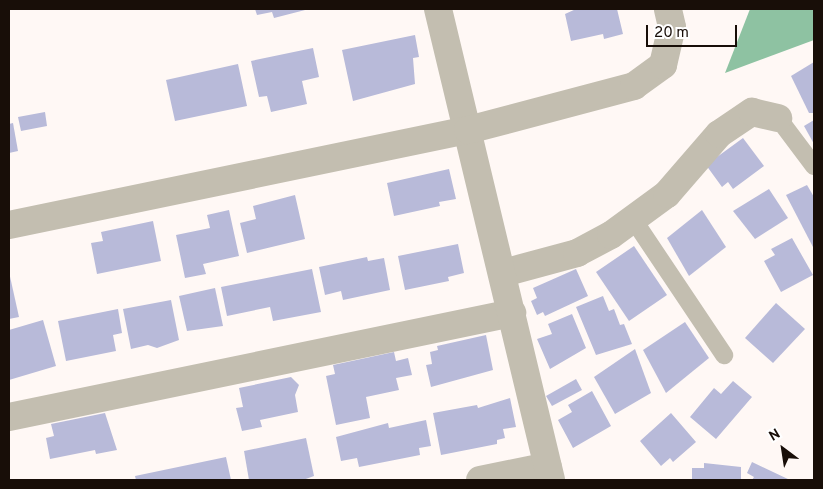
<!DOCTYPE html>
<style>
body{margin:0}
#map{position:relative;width:823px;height:489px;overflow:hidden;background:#fff8f5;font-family:Overpass,sans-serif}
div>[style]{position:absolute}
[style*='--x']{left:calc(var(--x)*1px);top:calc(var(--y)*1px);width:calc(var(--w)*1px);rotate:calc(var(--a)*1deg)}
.forest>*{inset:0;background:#8ec2a2}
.building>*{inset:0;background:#b8bad9}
.service>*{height:18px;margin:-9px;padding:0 9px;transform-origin:9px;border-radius:9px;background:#c3beb0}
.minor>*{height:28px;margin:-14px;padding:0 14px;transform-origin:14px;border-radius:14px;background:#c3beb0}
.tertiary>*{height:28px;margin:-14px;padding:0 14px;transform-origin:14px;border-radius:14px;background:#c3beb0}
span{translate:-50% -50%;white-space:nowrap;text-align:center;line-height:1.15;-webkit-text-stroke:4px #fff;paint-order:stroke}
.frame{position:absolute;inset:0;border:10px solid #180e08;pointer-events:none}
.north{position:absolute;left:758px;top:424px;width:50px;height:50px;-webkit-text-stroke:4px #fff;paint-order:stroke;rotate:329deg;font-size:14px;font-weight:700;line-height:20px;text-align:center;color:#180e08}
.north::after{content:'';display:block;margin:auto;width:18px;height:22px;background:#180e08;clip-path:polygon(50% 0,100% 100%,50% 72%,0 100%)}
.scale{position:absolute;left:646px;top:25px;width:91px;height:22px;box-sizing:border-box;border:2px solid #180e08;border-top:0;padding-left:6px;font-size:15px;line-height:18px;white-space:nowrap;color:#180e08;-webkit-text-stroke:4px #fff;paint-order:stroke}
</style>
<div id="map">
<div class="forest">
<i style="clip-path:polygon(750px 9px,814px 9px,814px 40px,725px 73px)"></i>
</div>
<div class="building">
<i style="clip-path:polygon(255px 9px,309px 9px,274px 18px,272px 12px,257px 15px)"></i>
<i style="clip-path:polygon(576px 9px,617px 9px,623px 34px,604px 39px,603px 34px,571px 41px,565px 14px)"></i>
<i style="clip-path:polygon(415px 35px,419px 57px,413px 58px,415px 84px,353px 101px,342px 50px)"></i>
<i style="clip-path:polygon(313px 48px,319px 77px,302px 81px,307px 104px,271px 112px,267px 96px,259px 97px,251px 61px)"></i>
<i style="clip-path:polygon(814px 62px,814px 113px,809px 113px,791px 76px)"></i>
<i style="clip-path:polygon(238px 64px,247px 106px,175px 121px,166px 80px)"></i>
<i style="clip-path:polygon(45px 112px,47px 126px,21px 131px,18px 117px)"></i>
<i style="clip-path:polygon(814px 120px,814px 144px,804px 126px)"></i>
<i style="clip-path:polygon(13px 123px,18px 151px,9px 153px,9px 124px)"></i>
<i style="clip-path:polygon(743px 138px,764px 166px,733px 189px,728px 182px,722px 187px,706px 165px)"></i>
<i style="clip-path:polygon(449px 169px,456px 199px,439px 202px,440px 206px,394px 216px,387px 183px)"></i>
<i style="clip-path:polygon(807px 185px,814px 197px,814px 249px,786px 195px)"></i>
<i style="clip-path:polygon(769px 189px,788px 218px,755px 239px,733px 211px)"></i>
<i style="clip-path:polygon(295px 195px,305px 239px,247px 253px,240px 223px,256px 219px,253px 206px)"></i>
<i style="clip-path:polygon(229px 210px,239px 256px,203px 264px,206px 274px,185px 278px,176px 235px,210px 228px,207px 215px)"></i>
<i style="clip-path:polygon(702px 210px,726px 247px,689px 276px,667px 238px)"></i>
<i style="clip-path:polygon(153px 221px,161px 261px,97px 274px,91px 243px,103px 241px,101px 232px)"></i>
<i style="clip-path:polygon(792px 238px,813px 275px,781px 292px,764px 261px,775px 255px,771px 249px)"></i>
<i style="clip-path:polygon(458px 244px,464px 273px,448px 277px,449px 281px,405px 290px,398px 256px)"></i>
<i style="clip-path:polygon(634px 246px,667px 295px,629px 321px,596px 272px)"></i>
<i style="clip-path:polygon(367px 257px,368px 261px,384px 258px,390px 290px,343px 300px,341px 291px,325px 295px,319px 267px)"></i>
<i style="clip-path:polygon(312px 269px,321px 312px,273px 321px,270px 307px,227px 316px,221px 287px)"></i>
<i style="clip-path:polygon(576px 269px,588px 296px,545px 316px,543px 312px,537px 315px,531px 301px,537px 298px,533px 288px)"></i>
<i style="clip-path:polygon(9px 272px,19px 317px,9px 319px)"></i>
<i style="clip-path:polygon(215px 288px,223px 326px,187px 331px,179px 296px)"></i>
<i style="clip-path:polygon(603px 296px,609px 311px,614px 309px,620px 325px,624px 324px,632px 344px,596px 355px,576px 307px)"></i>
<i style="clip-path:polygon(171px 300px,179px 340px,157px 348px,148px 345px,131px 349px,123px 309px)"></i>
<i style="clip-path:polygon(776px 303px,805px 329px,773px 363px,745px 338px)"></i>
<i style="clip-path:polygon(118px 309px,122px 333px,113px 335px,116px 351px,66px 361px,58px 321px)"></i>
<i style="clip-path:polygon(572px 314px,586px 348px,550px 369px,537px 339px,552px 334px,548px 324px)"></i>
<i style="clip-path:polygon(43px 320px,56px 366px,9px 380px,9px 330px)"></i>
<i style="clip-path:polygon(685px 322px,709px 358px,666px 393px,643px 350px)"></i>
<i style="clip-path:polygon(486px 335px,493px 370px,431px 387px,426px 365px,432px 364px,430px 352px,438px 350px,437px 346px)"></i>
<i style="clip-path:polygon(635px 349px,651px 393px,615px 414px,594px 377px)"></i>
<i style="clip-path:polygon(394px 352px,396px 361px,408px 358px,412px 375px,396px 378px,399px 390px,366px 397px,370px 418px,336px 425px,326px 376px,335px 374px,333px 365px)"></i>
<i style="clip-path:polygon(291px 377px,299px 385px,295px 395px,298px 412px,260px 420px,262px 427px,242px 431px,236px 408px,243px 407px,239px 388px)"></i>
<i style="clip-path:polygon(576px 379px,582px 390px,552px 406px,546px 396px)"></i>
<i style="clip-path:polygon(733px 381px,752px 397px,716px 439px,690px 417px,714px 388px,721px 394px)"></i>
<i style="clip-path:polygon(592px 391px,611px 426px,573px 448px,558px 420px,572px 412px,568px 405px)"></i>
<i style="clip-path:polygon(510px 398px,516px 427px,503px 429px,505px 438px,497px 440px,497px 444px,441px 455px,433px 413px,477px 405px,478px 408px)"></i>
<i style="clip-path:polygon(105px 413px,117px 450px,96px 454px,95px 450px,50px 459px,46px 438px,54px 436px,51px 424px)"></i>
<i style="clip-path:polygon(671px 413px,696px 442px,673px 462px,670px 458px,661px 466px,640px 441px)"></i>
<i style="clip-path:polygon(426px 420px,431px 446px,419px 448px,420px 455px,359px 467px,357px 458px,341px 461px,336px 437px,388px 423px,389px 428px)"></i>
<i style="clip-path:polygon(306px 438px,314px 476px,303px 480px,249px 480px,244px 451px)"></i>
<i style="clip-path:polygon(226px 457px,231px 480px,136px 480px,135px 476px)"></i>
<i style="clip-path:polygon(752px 462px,790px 480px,752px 480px,754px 477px,747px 473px)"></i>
<i style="clip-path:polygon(704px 463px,741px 467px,741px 480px,692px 480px,692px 468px,704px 468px)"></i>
</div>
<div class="service">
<i style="--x:778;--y:118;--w:60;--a:53.1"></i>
<i style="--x:633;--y:219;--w:164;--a:56.2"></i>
</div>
<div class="minor">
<i style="--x:503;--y:273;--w:77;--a:-15.1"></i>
<i style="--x:577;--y:253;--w:38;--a:-28"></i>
<i style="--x:611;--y:235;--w:69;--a:-36.2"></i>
<i style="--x:667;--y:194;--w:79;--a:-49.1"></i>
<i style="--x:719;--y:134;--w:40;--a:-34"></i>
<i style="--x:752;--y:112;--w:27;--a:13"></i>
<i style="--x:9;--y:417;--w:514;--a:-11.68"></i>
<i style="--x:480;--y:480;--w:69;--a:-11.6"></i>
</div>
<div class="tertiary">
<i style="--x:438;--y:9;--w:484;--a:76.5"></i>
<i style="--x:9;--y:225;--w:469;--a:-11.7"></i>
<i style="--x:468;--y:130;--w:172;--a:-14.8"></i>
<i style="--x:634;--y:86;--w:36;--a:-36"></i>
<i style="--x:663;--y:65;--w:39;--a:-77"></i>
<i style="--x:672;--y:27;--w:18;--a:-103"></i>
</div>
<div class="frame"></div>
<div class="north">N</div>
<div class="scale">20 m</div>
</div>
